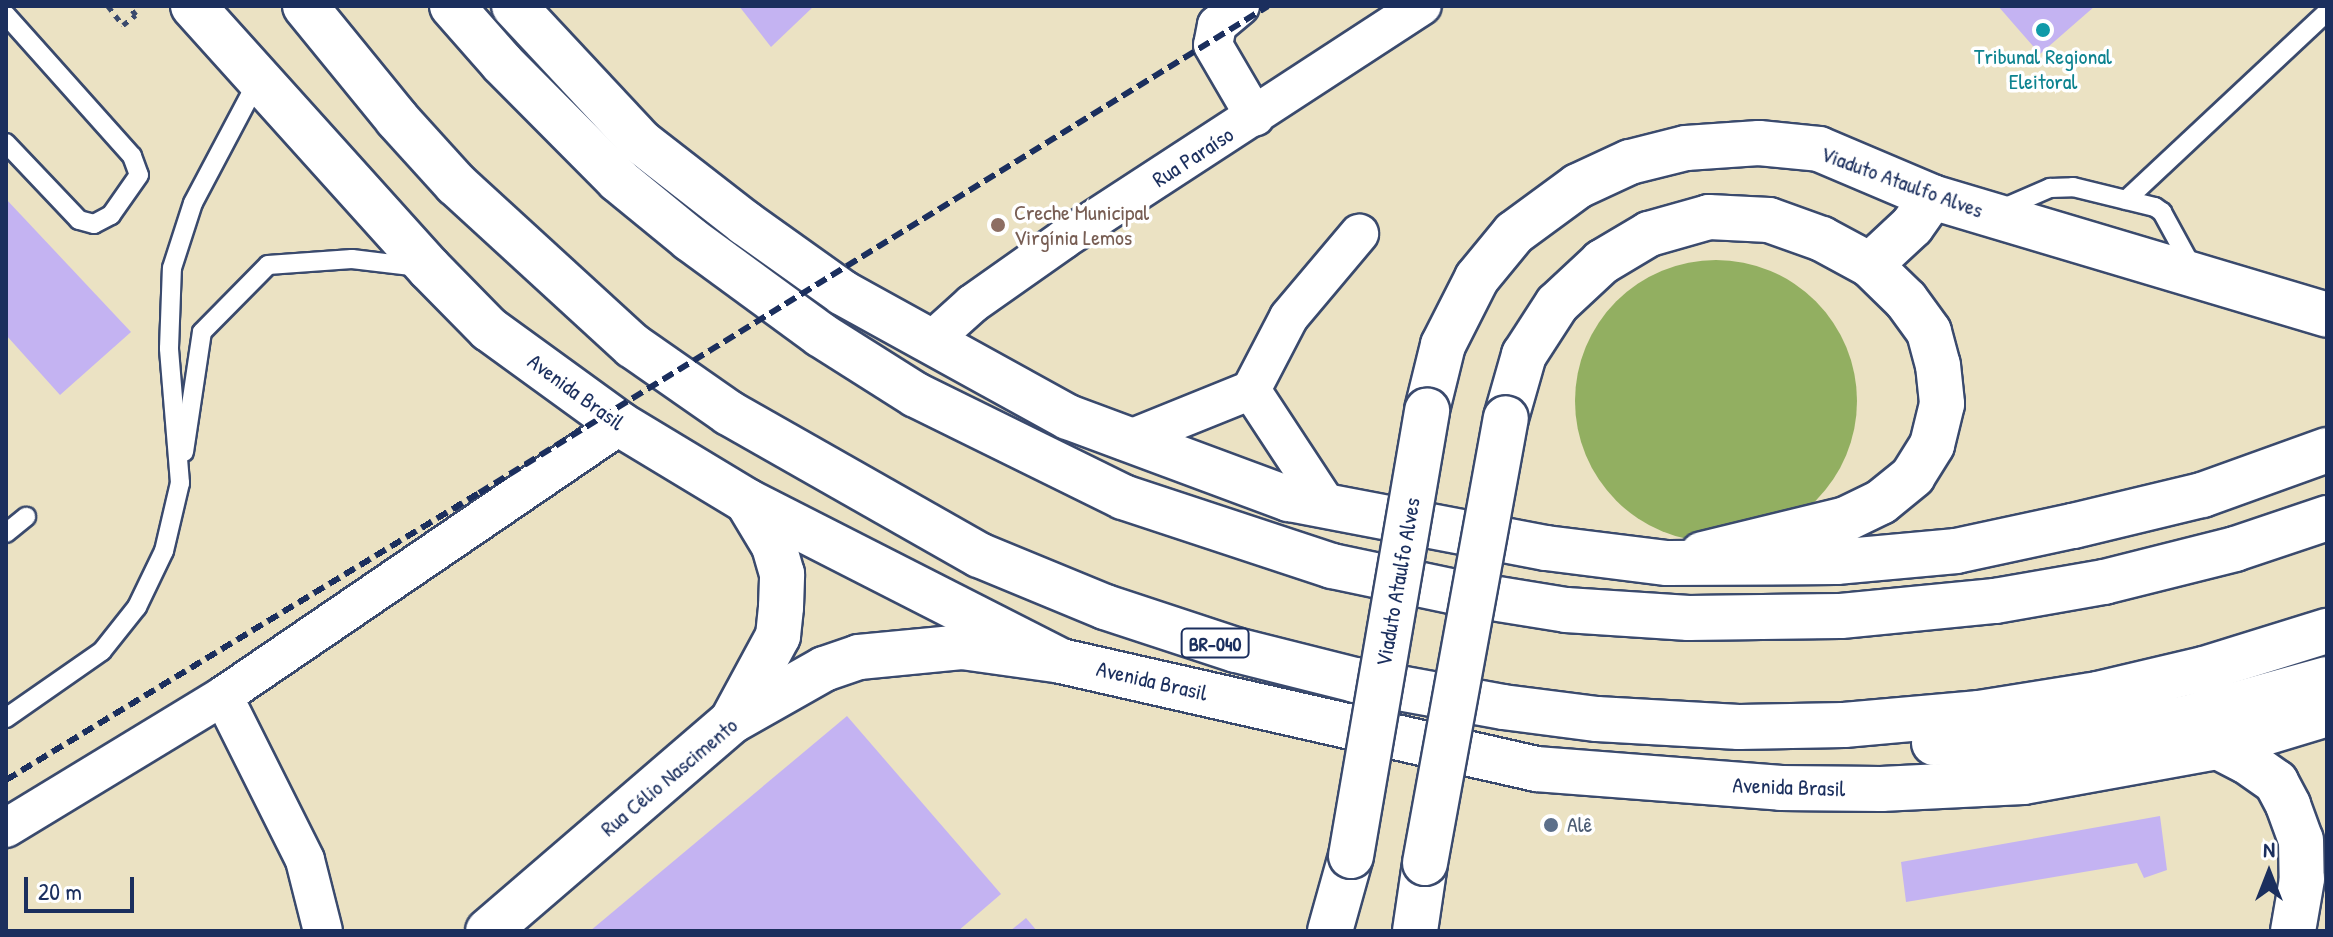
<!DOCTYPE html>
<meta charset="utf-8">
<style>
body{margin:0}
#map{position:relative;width:2333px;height:937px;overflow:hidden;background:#ebe2c3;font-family:"Patrick Hand",sans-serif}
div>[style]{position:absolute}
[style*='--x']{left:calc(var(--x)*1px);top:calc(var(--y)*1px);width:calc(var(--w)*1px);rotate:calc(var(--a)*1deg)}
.forest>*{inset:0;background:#92af61}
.round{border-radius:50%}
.building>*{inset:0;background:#c4b3f2}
.path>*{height:5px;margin-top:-2.5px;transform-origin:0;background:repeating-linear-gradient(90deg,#3a4a6d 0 6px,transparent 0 12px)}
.roads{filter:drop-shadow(2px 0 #3a4a6d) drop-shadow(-2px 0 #3a4a6d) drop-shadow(0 2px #3a4a6d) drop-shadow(0 -2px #3a4a6d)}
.service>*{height:18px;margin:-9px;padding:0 9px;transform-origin:9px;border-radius:9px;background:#fff}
.minor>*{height:38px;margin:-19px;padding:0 19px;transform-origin:19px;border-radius:19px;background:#fff}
.secondary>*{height:44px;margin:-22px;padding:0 22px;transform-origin:22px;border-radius:22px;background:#fff}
.trunk>*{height:44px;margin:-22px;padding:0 22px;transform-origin:22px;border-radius:22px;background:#fff}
.motorway>*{height:44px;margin:-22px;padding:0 22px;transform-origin:22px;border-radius:22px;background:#fff}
.rail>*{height:6px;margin-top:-3px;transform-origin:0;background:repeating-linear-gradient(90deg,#1b2f5e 0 12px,transparent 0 18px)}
.bridges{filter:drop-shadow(2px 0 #3a4a6d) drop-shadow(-2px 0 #3a4a6d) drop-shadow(0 2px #3a4a6d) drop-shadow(0 -2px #3a4a6d)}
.secondary-bridge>*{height:44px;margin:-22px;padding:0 22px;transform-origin:22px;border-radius:22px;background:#fff}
.dots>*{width:22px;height:22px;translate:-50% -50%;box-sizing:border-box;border:4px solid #fff;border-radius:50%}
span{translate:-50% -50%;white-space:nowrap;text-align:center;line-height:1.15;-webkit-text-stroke:7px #fff;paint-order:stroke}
.shield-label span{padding:2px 6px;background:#fff;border:2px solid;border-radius:6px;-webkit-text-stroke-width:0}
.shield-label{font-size:20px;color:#1b2f5e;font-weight:700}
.culture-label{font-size:22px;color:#0d838f}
.street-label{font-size:22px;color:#1b2f5e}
.education-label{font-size:22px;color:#785e54}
.left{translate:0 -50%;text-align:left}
.service-label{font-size:22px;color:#4e5e75}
.frame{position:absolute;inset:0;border:8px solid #1b2f5e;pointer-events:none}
.north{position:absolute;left:2229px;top:833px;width:80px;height:80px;-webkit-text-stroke:6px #fff;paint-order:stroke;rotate:0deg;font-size:22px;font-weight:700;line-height:32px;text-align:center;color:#1b2f5e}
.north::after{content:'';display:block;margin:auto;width:28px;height:36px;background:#1b2f5e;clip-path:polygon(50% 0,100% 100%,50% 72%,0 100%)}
.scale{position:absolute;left:24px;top:877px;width:110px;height:36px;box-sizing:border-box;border:4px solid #1b2f5e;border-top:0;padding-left:10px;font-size:24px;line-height:28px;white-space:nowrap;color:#1b2f5e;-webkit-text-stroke:6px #fff;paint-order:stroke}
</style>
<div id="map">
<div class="forest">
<i class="round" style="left:1575px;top:260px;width:282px;height:282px"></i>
</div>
<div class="building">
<i style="clip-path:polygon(739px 6px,814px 6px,771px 47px)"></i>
<i style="clip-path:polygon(1998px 6px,2095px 6px,2040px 54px)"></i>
<i style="clip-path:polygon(6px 199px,131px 332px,60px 395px,6px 335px)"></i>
<i style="clip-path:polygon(847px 716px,1001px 894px,958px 931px,590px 931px)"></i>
<i style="clip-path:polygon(2160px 816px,2167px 870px,2144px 878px,2137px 863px,1906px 902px,1901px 862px)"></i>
<i style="clip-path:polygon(1026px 918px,1037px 931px,1010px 931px)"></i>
</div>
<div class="path">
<i style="--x:108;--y:6;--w:24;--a:52"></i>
<i style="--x:123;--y:25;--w:16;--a:-38"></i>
<i style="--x:136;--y:15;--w:11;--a:-128"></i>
</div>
<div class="roads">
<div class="service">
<i style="--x:6;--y:15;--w:189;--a:48.2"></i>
<i style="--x:132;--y:156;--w:20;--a:70"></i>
<i style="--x:139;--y:175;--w:49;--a:125"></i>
<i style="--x:111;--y:215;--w:19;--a:152"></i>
<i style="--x:94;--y:224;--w:16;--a:-165"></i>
<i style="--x:79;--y:220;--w:106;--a:-133.5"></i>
<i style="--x:2126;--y:200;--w:275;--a:-43.1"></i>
<i style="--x:1999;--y:210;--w:56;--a:-23.3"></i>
<i style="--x:2050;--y:188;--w:23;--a:-2"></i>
<i style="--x:2073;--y:187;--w:84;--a:13.7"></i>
<i style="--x:2155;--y:207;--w:9;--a:36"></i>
<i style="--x:2162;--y:212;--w:63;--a:61.4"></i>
<i style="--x:184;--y:452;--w:121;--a:-81.5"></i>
<i style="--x:202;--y:332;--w:94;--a:-45.4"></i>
<i style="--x:268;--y:265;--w:84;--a:-4.1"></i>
<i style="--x:352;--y:259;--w:66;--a:6.9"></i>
<i style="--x:6;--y:533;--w:26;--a:-39"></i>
<i style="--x:6;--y:718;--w:117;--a:-34.9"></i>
<i style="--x:102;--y:651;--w:56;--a:-51.5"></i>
<i style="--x:137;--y:607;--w:62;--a:-64.3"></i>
<i style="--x:164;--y:551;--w:70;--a:-76.8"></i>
<i style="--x:180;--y:483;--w:135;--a:-94.7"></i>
<i style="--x:169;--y:348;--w:80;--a:-87.9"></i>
<i style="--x:172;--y:268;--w:68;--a:-72.1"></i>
<i style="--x:193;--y:203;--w:139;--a:-62.1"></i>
</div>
<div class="minor">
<i style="--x:1240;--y:6;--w:30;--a:140"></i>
<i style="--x:1217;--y:25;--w:20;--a:101"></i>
<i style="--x:1213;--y:45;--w:83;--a:59.7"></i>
<i style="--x:930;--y:342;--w:57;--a:-42.1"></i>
<i style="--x:972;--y:304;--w:113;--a:-35.2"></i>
<i style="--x:1064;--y:239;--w:427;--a:-33.1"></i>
<i style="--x:1251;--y:390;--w:82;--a:-62.5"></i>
<i style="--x:1289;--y:317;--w:109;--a:-49.9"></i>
<i style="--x:1125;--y:441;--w:136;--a:-22"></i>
<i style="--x:1251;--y:390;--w:140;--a:56.7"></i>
<i style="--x:223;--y:696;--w:183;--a:63.4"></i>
<i style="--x:305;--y:860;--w:73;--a:75.8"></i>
<i style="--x:6;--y:828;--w:254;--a:-31.3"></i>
<i style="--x:223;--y:696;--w:482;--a:-34.3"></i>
</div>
<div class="secondary">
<i style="--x:1870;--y:265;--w:57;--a:-42.9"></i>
<i style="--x:1912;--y:226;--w:35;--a:-55"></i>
<i style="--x:1427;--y:410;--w:67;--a:-76.2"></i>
<i style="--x:1443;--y:345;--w:75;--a:-63.1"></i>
<i style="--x:1477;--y:278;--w:58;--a:-50.6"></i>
<i style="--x:1514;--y:233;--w:79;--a:-36.3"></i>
<i style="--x:1578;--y:186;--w:57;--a:-24.8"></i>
<i style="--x:1630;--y:162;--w:58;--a:-14"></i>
<i style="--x:1686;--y:148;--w:73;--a:-3.9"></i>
<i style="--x:1759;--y:143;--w:60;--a:5.7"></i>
<i style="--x:1819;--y:149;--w:123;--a:23"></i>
<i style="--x:1932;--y:197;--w:412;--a:16.6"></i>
<i style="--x:1506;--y:418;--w:66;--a:-74.1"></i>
<i style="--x:1524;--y:355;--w:61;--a:-57.1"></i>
<i style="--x:1557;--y:304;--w:62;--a:-43"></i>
<i style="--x:1602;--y:262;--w:55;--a:-30.8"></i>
<i style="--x:1649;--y:234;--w:62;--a:-15.8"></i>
<i style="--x:1709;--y:217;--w:60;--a:2.9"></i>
<i style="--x:1769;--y:220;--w:56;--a:19.7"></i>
<i style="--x:1822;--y:239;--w:55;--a:28.4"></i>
<i style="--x:1870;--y:265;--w:50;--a:44.2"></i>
<i style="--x:1906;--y:300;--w:39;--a:54"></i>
<i style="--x:1929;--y:332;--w:34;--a:75"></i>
<i style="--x:1938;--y:365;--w:39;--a:84"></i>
<i style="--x:1942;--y:404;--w:42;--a:103.7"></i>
<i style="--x:1932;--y:445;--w:36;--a:122"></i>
<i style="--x:1913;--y:476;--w:41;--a:140.9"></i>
<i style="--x:1881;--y:502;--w:39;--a:154"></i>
<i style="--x:1846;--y:519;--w:148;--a:166.3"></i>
<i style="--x:732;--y:721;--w:97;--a:-61.6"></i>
<i style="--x:778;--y:636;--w:29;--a:-84"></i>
<i style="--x:781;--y:607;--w:33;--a:-88"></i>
<i style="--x:782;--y:574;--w:29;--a:-106"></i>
<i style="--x:774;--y:546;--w:52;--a:-121"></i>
<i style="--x:2218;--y:747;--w:31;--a:27"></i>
<i style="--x:2246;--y:761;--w:37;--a:35"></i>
<i style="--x:2276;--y:782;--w:26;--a:62"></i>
<i style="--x:2288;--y:805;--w:37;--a:70"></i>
<i style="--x:2301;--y:840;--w:39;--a:89"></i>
<i style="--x:2302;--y:879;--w:53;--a:99.8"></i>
<i style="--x:488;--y:931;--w:322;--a:-40.7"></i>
<i style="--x:732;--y:721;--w:106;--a:-29.5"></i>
<i style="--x:824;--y:669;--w:37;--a:-19"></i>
<i style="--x:859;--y:657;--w:103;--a:-5.5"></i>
<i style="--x:962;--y:647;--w:94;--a:8"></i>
<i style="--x:1330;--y:931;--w:78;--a:-74.4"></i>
<i style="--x:1415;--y:931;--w:69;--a:-81.6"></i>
</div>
<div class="trunk">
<i style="--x:193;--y:6;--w:353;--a:48"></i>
<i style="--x:429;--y:268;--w:86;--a:45.5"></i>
<i style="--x:489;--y:329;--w:163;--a:36"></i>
<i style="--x:621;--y:425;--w:147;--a:31.1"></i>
<i style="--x:747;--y:501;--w:352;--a:27"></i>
<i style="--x:1061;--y:661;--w:487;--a:12.8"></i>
<i style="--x:1536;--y:769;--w:246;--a:4.4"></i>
<i style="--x:1781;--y:788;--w:100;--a:0.6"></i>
<i style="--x:1881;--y:789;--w:142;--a:-2.8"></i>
<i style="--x:2023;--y:782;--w:198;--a:-10.2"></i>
<i style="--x:2218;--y:747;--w:114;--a:-16.8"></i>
<i style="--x:514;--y:6;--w:186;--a:47"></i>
<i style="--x:641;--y:142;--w:132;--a:37.9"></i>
<i style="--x:745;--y:223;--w:120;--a:35.5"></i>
<i style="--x:843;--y:293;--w:257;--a:28.9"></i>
<i style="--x:1068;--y:417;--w:236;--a:20.4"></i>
<i style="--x:1289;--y:499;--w:262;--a:10.8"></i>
<i style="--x:1546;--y:548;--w:122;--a:7.1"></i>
<i style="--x:1667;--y:563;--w:169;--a:-0.3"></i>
<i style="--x:1836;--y:562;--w:121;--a:-5.2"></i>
<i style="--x:1956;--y:551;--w:120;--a:-12.1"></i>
<i style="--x:2073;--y:526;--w:133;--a:-13.5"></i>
<i style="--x:2202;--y:495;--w:133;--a:-19.8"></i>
</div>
<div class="motorway">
<i style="--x:305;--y:6;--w:146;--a:50.8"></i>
<i style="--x:397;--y:119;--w:88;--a:47.8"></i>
<i style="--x:456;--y:184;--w:240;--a:42.5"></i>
<i style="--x:633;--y:346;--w:117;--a:34.9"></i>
<i style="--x:729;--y:413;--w:288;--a:29.6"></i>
<i style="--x:979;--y:555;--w:136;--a:22.4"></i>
<i style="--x:1105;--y:607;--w:138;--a:18.2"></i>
<i style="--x:1236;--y:650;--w:123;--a:14.1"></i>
<i style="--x:1355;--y:680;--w:150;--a:10.3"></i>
<i style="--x:1503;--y:707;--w:95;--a:7.3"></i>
<i style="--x:1597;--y:719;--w:142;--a:3.2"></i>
<i style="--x:1739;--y:727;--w:105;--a:-1.1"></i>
<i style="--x:1844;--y:725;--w:136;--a:-5.1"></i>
<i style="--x:1979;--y:713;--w:121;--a:-9.1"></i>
<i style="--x:2098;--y:694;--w:109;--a:-13.3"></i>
<i style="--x:2204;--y:669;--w:129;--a:-17.2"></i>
<i style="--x:452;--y:6;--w:76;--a:48.7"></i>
<i style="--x:502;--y:63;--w:165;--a:45.2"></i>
<i style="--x:618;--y:180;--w:93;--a:39.3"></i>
<i style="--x:690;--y:239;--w:162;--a:36.2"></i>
<i style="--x:821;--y:335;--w:112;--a:32.3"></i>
<i style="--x:916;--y:395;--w:231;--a:26.2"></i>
<i style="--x:1123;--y:497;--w:220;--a:18.3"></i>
<i style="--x:1332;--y:566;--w:126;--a:11.9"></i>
<i style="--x:1455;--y:592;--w:112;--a:9.2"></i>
<i style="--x:1566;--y:610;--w:123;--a:3.7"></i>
<i style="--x:1689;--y:618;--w:152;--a:-0.8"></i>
<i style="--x:1841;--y:616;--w:155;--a:-5.6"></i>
<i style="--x:1995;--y:601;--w:111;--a:-9.9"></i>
<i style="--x:2104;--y:582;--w:135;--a:-14.1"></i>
<i style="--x:2235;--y:549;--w:97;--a:-18.6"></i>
<i style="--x:1934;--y:743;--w:140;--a:-2.5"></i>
<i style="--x:2074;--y:737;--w:114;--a:-9.6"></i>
<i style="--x:2186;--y:718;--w:146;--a:-15.5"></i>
</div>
</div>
<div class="rail">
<i style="--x:6;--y:780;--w:553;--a:-31.25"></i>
<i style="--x:479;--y:493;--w:927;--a:-31.68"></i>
</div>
<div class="bridges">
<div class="secondary-bridge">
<i style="--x:1351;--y:856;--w:452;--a:-80.3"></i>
<i style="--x:1425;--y:863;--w:452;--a:-79.7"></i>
</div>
</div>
<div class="dots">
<i style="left:2043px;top:30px;background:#0f9aa8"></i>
<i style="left:998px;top:225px;background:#8d6e63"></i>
<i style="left:1551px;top:825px;background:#5c6f8a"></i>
</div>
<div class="shield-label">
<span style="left:1215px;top:643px">BR-040</span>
</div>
<div class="culture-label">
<span style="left:2043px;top:69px">Tribunal Regional<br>Eleitoral</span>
</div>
<div class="street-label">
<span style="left:1193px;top:157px;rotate:-33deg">Rua Paraíso</span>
<span style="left:1902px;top:182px;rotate:20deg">Viaduto Ataulfo Alves</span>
<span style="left:576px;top:392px;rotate:36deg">Avenida Brasil</span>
<span style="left:1398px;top:582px;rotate:-80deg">Viaduto Ataulfo Alves</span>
<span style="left:1152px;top:681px;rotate:13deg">Avenida Brasil</span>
<span style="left:669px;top:777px;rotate:-40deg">Rua Célio Nascimento</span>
<span style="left:1789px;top:787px;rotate:2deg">Avenida Brasil</span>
</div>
<div class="education-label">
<span class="left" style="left:1014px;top:225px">Creche Municipal<br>Virgínia Lemos</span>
</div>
<div class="service-label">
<span class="left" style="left:1567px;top:825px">Alê</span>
</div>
<div class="frame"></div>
<div class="north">N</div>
<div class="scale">20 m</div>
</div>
